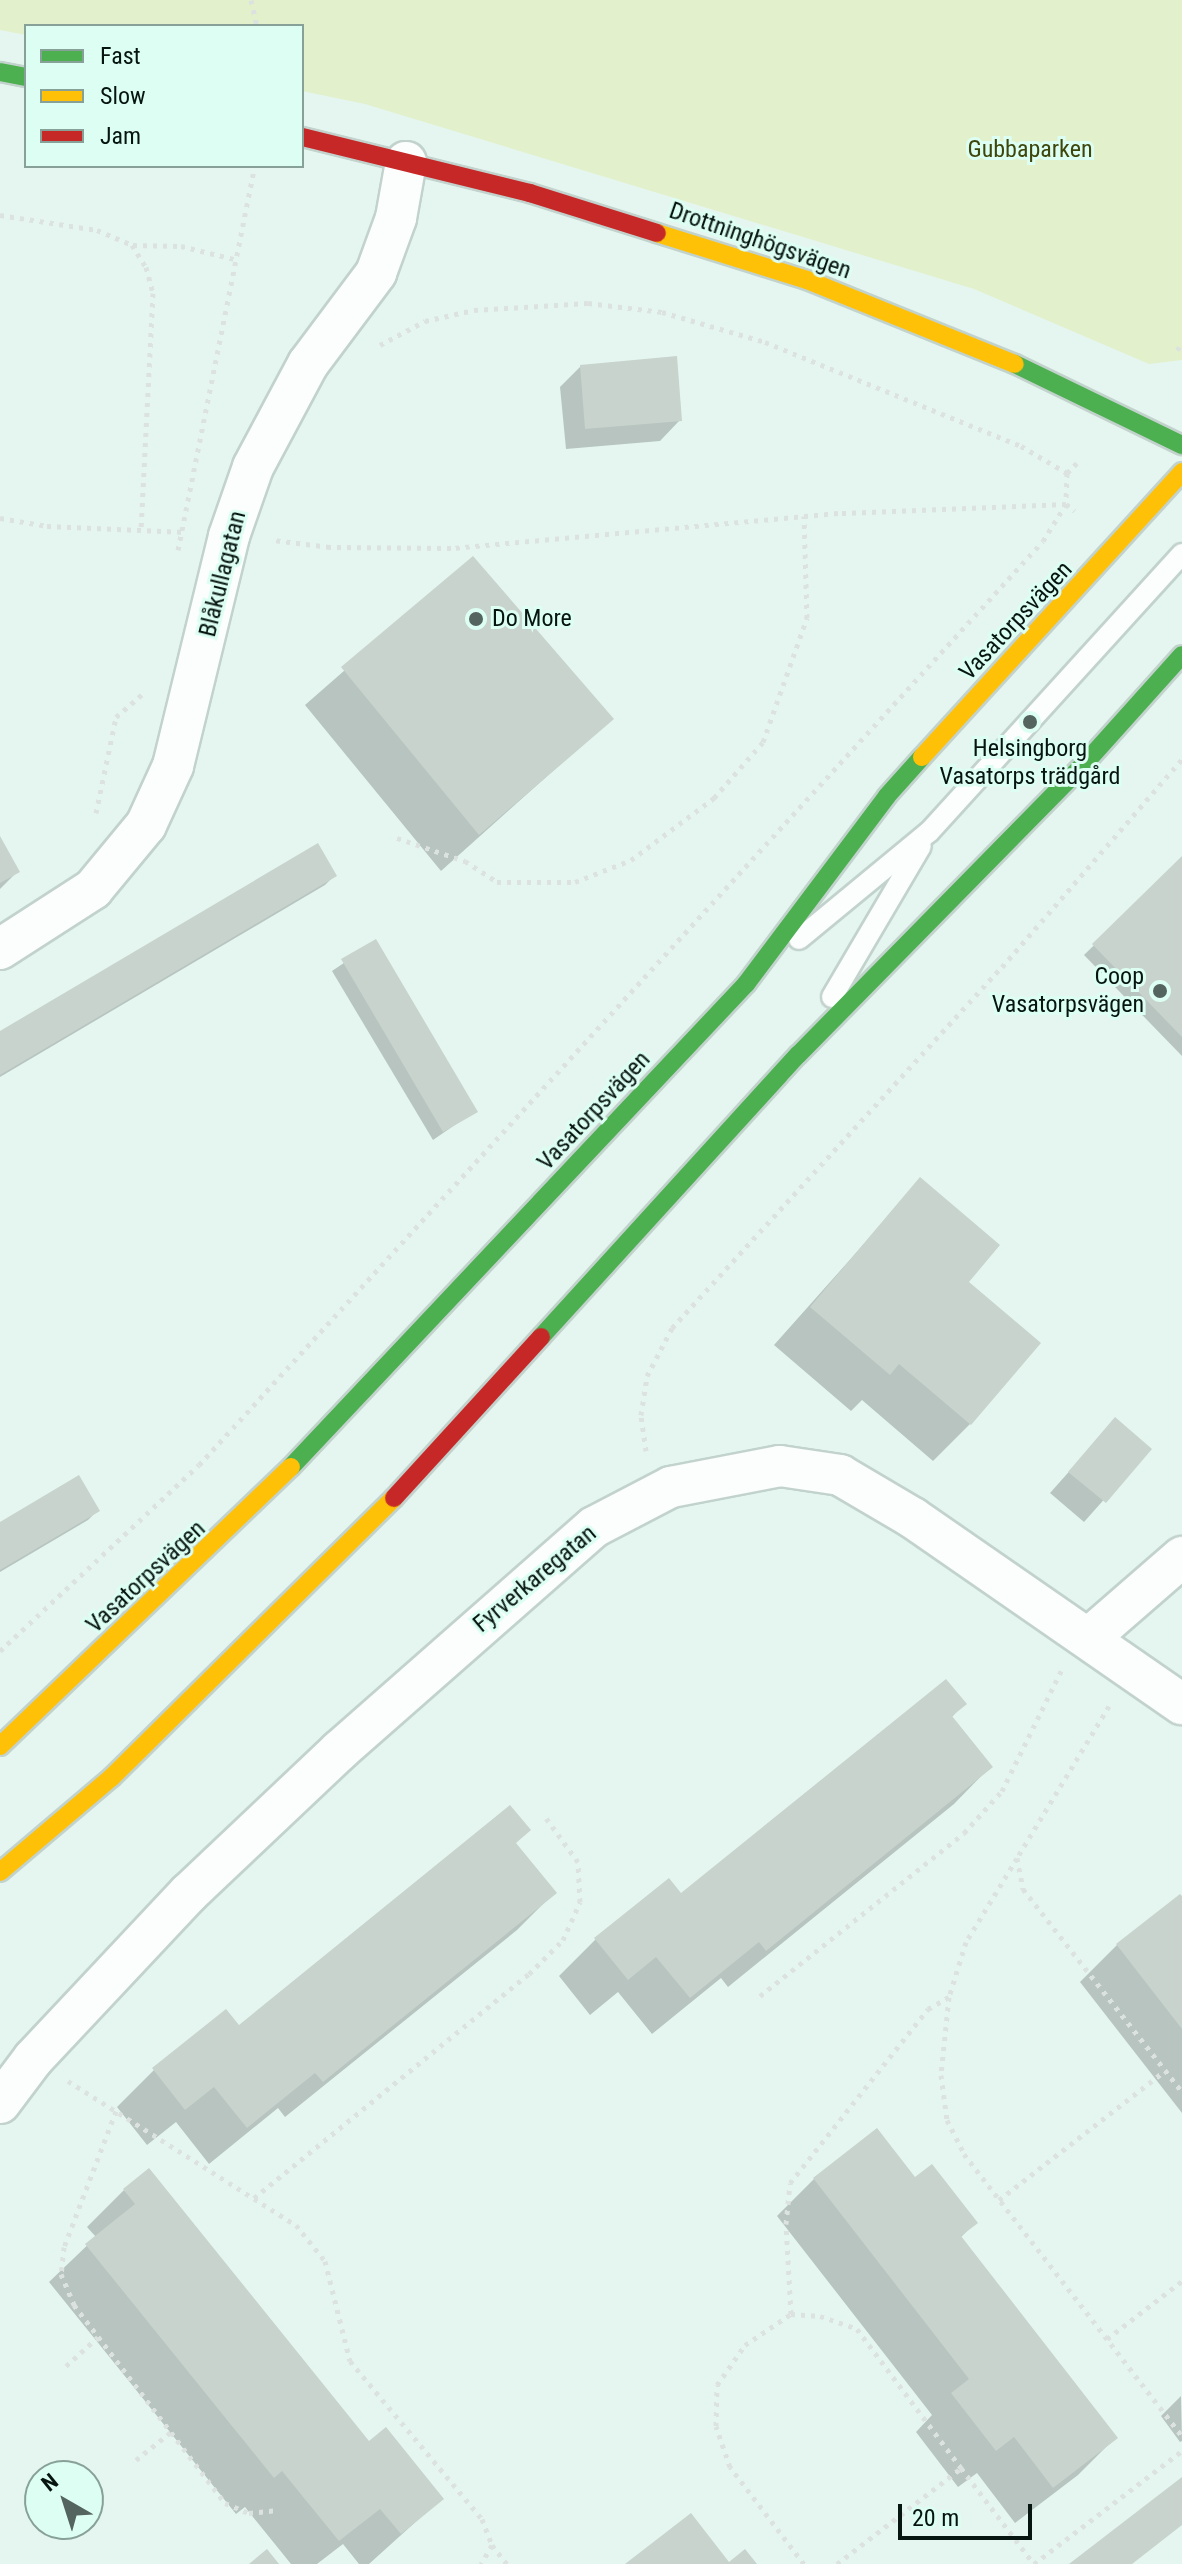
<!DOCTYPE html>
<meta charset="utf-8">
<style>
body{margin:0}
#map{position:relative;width:1182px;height:2564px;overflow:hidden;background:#e5f6f0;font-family:"Roboto Condensed",sans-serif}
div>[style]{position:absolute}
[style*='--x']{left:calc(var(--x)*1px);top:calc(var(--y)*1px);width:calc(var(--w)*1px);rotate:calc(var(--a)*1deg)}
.green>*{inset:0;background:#e2f0cb}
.shadow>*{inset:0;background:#0003}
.building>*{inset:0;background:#c7d3cc}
.path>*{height:5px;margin-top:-2.5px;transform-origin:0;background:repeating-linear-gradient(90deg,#dce2e0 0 4px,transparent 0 10px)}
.roads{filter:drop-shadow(2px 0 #c2d2cc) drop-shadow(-2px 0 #c2d2cc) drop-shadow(0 2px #c2d2cc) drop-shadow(0 -2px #c2d2cc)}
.lane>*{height:20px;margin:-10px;padding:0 10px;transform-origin:10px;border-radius:10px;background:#fbfefd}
.street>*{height:40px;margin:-20px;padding:0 20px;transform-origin:20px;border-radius:20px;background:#fbfefd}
.fast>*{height:18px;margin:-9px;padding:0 9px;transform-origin:9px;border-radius:9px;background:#4caf50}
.slow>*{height:18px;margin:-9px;padding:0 9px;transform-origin:9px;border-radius:9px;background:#ffc107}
.jam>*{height:18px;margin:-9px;padding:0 9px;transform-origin:9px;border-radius:9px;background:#c62828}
.dots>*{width:22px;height:22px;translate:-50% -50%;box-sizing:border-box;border:4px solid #ddfef2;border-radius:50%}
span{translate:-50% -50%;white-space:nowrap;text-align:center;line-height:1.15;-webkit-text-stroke:6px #ddfef2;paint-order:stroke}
.park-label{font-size:24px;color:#3e460b}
.street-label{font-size:24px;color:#061510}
.poi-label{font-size:24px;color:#061510}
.left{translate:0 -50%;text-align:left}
.right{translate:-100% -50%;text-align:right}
.legend{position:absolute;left:24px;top:24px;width:280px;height:144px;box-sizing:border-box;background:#ddfef2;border:2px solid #87a198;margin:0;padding:10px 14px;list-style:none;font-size:24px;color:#061510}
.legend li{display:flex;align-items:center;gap:16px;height:40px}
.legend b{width:40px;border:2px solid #87a198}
.north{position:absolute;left:24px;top:2460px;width:80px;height:80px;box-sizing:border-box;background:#ddfef2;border:2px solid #87a198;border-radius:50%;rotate:321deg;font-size:22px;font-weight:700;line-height:32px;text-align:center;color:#061510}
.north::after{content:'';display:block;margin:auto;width:28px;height:36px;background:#54645e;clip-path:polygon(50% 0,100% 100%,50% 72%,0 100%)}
.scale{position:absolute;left:898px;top:2504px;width:134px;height:36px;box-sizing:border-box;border:4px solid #061510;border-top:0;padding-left:10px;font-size:24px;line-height:28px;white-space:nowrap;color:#061510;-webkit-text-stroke:6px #ddfef2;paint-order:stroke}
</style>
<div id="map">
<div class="green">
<i style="clip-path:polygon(0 0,1182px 0,1182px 360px,1149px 364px,974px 289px,365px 104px,302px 91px,302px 26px,26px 26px,26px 35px,0 30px)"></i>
</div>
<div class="shadow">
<i style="clip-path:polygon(580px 367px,680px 420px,660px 441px,566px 449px,560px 387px)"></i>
<i style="clip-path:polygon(473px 558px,611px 719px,441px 871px,305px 705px)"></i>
<i style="clip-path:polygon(0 839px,18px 871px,0 889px)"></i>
<i style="clip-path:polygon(1182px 859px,1182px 1056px,1084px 955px)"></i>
<i style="clip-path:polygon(335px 875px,325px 885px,0 1077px,0 1034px)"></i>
<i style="clip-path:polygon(375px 942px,475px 1111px,433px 1140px,332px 971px)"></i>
<i style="clip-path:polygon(921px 1180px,966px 1282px,970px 1424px,933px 1461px,862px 1400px,851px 1411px,774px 1345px)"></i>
<i style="clip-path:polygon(1115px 1420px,1149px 1449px,1084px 1522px,1050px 1493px)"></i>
<i style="clip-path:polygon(98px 1510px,88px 1520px,0 1572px,0 1524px)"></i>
<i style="clip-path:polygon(964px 1704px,951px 1718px,990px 1767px,954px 1804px,728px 1987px,721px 1978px,652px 2034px,618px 1992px,590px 2015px,559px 1976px,596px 1939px,681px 1896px)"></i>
<i style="clip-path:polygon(514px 1844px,554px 1893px,517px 1930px,285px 2117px,278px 2108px,209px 2164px,176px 2122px,147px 2145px,117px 2107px,154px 2070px,238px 2027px)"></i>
<i style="clip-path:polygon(1182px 1900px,1182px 2113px,1080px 1982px,1117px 1945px)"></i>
<i style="clip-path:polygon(814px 2179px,915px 2180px,975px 2223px,960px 2238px,1115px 2438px,1078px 2475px,1015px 2523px,977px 2473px,958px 2487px,916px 2432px,932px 2415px,777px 2216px)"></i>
<i style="clip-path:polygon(124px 2190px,369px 2444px,441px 2499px,369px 2564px,359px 2564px,343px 2544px,317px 2564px,291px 2564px,245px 2507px,236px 2514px,49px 2282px,96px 2237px,87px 2227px)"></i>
<i style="clip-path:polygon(1181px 2396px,1182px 2441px,1180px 2442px,1161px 2416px)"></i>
</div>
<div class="building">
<i style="clip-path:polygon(677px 356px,682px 421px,585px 429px,580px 365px)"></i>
<i style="clip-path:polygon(473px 556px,614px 719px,479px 835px,341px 667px)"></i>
<i style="clip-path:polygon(0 836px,20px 872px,0 883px)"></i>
<i style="clip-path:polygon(318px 843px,337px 876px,0 1075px,0 1031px)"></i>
<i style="clip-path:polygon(1182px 856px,1182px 1037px,1092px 944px)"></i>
<i style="clip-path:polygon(376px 939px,478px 1112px,443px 1132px,341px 959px)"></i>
<i style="clip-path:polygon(920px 1177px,1000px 1245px,969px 1282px,1041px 1343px,971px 1425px,899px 1364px,890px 1375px,810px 1307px)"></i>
<i style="clip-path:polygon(1115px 1417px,1152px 1449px,1106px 1503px,1068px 1472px)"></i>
<i style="clip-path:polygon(79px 1475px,100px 1511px,0 1570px,0 1522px)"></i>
<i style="clip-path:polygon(946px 1679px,967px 1704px,952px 1716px,993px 1767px,766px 1951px,759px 1942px,690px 1998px,656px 1957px,628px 1980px,594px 1938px,669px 1878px,681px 1893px)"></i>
<i style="clip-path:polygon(510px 1805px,531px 1830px,516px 1843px,557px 1893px,323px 2082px,315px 2073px,247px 2128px,214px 2087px,185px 2110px,152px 2068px,226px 2009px,239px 2025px)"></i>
<i style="clip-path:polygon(1180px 1894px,1182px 1896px,1182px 2029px,1116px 1944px)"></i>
<i style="clip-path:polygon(877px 2128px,915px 2177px,932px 2164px,978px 2223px,961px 2236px,1118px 2438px,1053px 2488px,1014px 2437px,996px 2451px,951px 2393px,969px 2379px,813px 2178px)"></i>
<i style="clip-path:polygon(149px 2168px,369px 2441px,386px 2427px,444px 2499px,401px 2534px,380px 2509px,339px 2541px,282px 2471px,274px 2478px,85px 2244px,135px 2204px,123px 2189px)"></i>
<i style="clip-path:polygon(1182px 2477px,1182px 2525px,1132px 2564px,1069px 2564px)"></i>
<i style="clip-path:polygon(691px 2513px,729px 2562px,745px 2549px,757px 2564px,625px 2564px)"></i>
<i style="clip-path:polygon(267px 2549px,279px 2564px,249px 2564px)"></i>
</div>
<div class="path">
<i style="--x:251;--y:0;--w:27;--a:77"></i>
<i style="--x:0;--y:215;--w:98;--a:8.8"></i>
<i style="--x:97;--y:230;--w:38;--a:23"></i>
<i style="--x:132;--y:245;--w:26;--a:58"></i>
<i style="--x:146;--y:267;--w:27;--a:75"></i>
<i style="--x:153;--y:293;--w:236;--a:92.9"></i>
<i style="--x:133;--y:245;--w:48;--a:1.2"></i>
<i style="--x:181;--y:246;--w:55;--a:13.8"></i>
<i style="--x:380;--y:345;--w:51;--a:-28.1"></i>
<i style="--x:425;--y:321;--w:50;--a:-12.7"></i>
<i style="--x:474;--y:310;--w:114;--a:-3.5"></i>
<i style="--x:588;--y:303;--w:75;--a:6.9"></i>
<i style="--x:662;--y:312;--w:107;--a:16.2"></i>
<i style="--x:765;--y:342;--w:276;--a:22.1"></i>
<i style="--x:1021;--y:446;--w:53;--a:30.4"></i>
<i style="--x:1067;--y:473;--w:14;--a:-45"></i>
<i style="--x:1177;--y:350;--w:8;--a:-50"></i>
<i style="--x:1067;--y:473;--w:31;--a:92"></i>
<i style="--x:1066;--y:504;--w:11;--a:38"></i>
<i style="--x:0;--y:518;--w:48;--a:9.7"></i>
<i style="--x:47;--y:526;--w:139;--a:2.5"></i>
<i style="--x:178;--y:550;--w:388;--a:-78.7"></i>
<i style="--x:96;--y:813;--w:98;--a:-78.2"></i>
<i style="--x:116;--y:717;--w:38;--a:-41"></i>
<i style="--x:397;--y:838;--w:72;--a:18.7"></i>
<i style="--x:465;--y:861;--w:38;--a:33"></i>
<i style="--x:497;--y:882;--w:78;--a:0"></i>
<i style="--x:575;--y:882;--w:60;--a:-21.4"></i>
<i style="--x:631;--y:860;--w:104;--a:-36.8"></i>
<i style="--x:714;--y:798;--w:74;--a:-48.8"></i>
<i style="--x:763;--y:742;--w:132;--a:-70.5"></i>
<i style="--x:807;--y:618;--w:102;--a:-91.7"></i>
<i style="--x:646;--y:1451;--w:36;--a:-98"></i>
<i style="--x:641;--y:1415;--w:39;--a:-81"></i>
<i style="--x:647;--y:1376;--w:54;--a:-62.5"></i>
<i style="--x:672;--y:1328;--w:489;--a:-47.6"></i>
<i style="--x:1002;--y:967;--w:275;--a:-49.1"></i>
<i style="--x:0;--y:1651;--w:272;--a:-43.1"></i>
<i style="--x:199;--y:1465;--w:1251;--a:-47.59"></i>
<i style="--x:1043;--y:541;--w:44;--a:-58.1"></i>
<i style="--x:1066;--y:504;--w:228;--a:177.7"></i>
<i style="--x:838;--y:513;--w:389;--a:174.8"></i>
<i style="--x:451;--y:548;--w:121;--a:-179.5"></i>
<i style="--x:330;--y:547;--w:57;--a:-173"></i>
<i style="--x:1109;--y:1706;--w:178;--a:121.2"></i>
<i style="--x:1017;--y:1858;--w:32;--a:79"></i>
<i style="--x:1023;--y:1889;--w:258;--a:51.9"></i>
<i style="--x:1017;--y:1858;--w:98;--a:121.3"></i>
<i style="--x:966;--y:1942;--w:58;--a:107.2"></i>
<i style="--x:949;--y:1997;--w:78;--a:95.9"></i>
<i style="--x:941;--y:2075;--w:45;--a:82.4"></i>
<i style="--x:947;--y:2120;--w:38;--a:63"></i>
<i style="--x:964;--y:2154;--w:356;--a:52.3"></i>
<i style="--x:760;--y:1996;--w:261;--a:-38.6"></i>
<i style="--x:964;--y:1833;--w:57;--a:-47.9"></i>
<i style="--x:1002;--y:1791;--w:134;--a:-63.8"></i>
<i style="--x:68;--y:2081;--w:270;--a:32.3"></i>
<i style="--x:296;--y:2225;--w:46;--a:51.1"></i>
<i style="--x:325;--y:2261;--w:103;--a:76"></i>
<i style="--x:350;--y:2361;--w:206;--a:50.1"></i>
<i style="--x:482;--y:2519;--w:28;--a:69"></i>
<i style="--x:492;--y:2545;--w:22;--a:120"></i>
<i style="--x:116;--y:2111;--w:146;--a:110.9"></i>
<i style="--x:64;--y:2247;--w:27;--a:96"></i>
<i style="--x:61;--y:2274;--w:34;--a:67"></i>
<i style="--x:74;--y:2305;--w:249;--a:52.7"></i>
<i style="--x:225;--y:2503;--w:26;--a:23"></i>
<i style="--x:249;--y:2513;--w:29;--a:-6"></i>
<i style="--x:254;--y:2198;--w:355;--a:-39.2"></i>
<i style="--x:529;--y:1974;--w:48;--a:-45"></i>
<i style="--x:563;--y:1940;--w:42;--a:-65.9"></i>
<i style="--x:580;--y:1902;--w:40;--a:-92.9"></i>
<i style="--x:578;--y:1862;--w:54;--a:-126"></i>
<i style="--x:999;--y:2200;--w:210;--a:-37.9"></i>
<i style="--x:791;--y:2314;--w:90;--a:-93.2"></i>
<i style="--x:786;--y:2224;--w:41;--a:-84.4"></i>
<i style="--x:790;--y:2183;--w:222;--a:-51.6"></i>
<i style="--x:928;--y:2009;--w:24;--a:-30"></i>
<i style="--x:1107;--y:2339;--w:95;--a:-37.7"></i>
<i style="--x:66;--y:2366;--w:43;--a:-42.2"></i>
<i style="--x:136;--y:2460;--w:45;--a:-38.7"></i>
<i style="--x:492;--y:2545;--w:24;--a:52"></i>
<i style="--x:804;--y:2564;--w:122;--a:-127.3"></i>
<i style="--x:730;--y:2467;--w:43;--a:-108.9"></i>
<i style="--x:716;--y:2426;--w:41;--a:-88.6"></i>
<i style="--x:717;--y:2385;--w:49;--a:-55"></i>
<i style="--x:745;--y:2345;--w:55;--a:-34"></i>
<i style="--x:791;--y:2314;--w:29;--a:4"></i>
<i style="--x:820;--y:2316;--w:39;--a:19"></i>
<i style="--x:857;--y:2329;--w:174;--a:53.2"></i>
<i style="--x:837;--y:2564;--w:157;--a:-37.7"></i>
<i style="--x:961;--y:2468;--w:121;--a:52.8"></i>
<i style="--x:1034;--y:2564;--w:186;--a:-37.4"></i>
</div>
<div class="roads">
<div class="lane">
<i style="--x:799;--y:939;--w:168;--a:-39.5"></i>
<i style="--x:929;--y:832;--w:376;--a:-47.7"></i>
<i style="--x:832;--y:997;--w:175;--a:-59.5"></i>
</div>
<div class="street">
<i style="--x:0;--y:949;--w:111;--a:-32.8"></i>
<i style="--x:93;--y:889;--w:83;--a:-50.4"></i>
<i style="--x:146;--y:825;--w:65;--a:-65.4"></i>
<i style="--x:173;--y:766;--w:237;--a:-76.3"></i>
<i style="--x:229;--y:536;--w:73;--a:-70.8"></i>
<i style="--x:253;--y:467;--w:117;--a:-61.9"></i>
<i style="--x:308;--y:364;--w:114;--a:-53.2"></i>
<i style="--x:376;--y:273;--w:59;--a:-70"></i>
<i style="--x:396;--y:218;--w:57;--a:-79.9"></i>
<i style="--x:1090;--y:1637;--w:122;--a:-41"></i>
<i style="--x:0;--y:2103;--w:55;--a:-53.1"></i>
<i style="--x:33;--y:2059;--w:228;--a:-46.8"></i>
<i style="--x:189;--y:1893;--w:207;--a:-43.4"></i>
<i style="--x:339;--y:1751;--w:339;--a:-41.3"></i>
<i style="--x:594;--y:1527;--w:87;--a:-27.5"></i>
<i style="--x:671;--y:1487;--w:111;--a:-10.9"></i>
<i style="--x:780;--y:1466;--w:61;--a:8.5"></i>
<i style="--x:840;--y:1475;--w:85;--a:30.5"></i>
<i style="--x:913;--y:1518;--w:327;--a:34.7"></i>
</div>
<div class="fast">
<i style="--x:0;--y:72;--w:26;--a:11"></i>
<i style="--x:1015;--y:364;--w:186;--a:25.9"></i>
<i style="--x:541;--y:1337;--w:382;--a:-47.7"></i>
<i style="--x:798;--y:1055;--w:412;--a:-45.5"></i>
<i style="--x:1087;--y:761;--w:142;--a:-48.1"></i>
<i style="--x:291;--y:1467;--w:664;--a:-46.71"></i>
<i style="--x:746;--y:984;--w:235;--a:-53.1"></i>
<i style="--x:887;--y:796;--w:52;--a:-48.1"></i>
</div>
<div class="slow">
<i style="--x:657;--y:233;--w:157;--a:17.4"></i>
<i style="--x:807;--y:280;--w:224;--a:22"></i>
<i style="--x:922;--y:757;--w:386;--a:-47.6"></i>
<i style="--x:0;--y:1746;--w:403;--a:-43.8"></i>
<i style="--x:0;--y:1872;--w:147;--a:-40.3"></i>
<i style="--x:112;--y:1777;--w:397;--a:-44.7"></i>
</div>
<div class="jam">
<i style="--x:302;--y:137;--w:235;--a:13.8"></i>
<i style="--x:530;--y:193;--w:133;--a:17.5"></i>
<i style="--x:394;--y:1498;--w:218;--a:-47.6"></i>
</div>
</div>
<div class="dots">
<i style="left:476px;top:619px;background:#54645e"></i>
<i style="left:1030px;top:722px;background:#54645e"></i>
<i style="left:1160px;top:991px;background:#54645e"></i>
</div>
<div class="park-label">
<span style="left:1030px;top:150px">Gubbaparken</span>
</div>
<div class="street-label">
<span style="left:760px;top:241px;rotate:19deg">Drottninghögsvägen</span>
<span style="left:223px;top:574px;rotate:-76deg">Blåkullagatan</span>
<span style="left:1016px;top:621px;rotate:-47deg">Vasatorpsvägen</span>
<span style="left:594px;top:1111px;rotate:-47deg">Vasatorpsvägen</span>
<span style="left:146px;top:1577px;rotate:-43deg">Vasatorpsvägen</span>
<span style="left:535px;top:1579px;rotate:-40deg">Fyrverkaregatan</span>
</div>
<div class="poi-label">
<span class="left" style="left:492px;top:619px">Do More</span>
<span style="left:1030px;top:763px">Helsingborg<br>Vasatorps trädgård</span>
<span class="right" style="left:1144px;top:991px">Coop<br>Vasatorpsvägen</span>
</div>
<ul class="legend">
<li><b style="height:10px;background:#4caf50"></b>Fast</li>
<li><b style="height:10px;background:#ffc107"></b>Slow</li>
<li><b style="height:10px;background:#c62828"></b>Jam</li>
</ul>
<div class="north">N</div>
<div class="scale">20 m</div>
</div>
